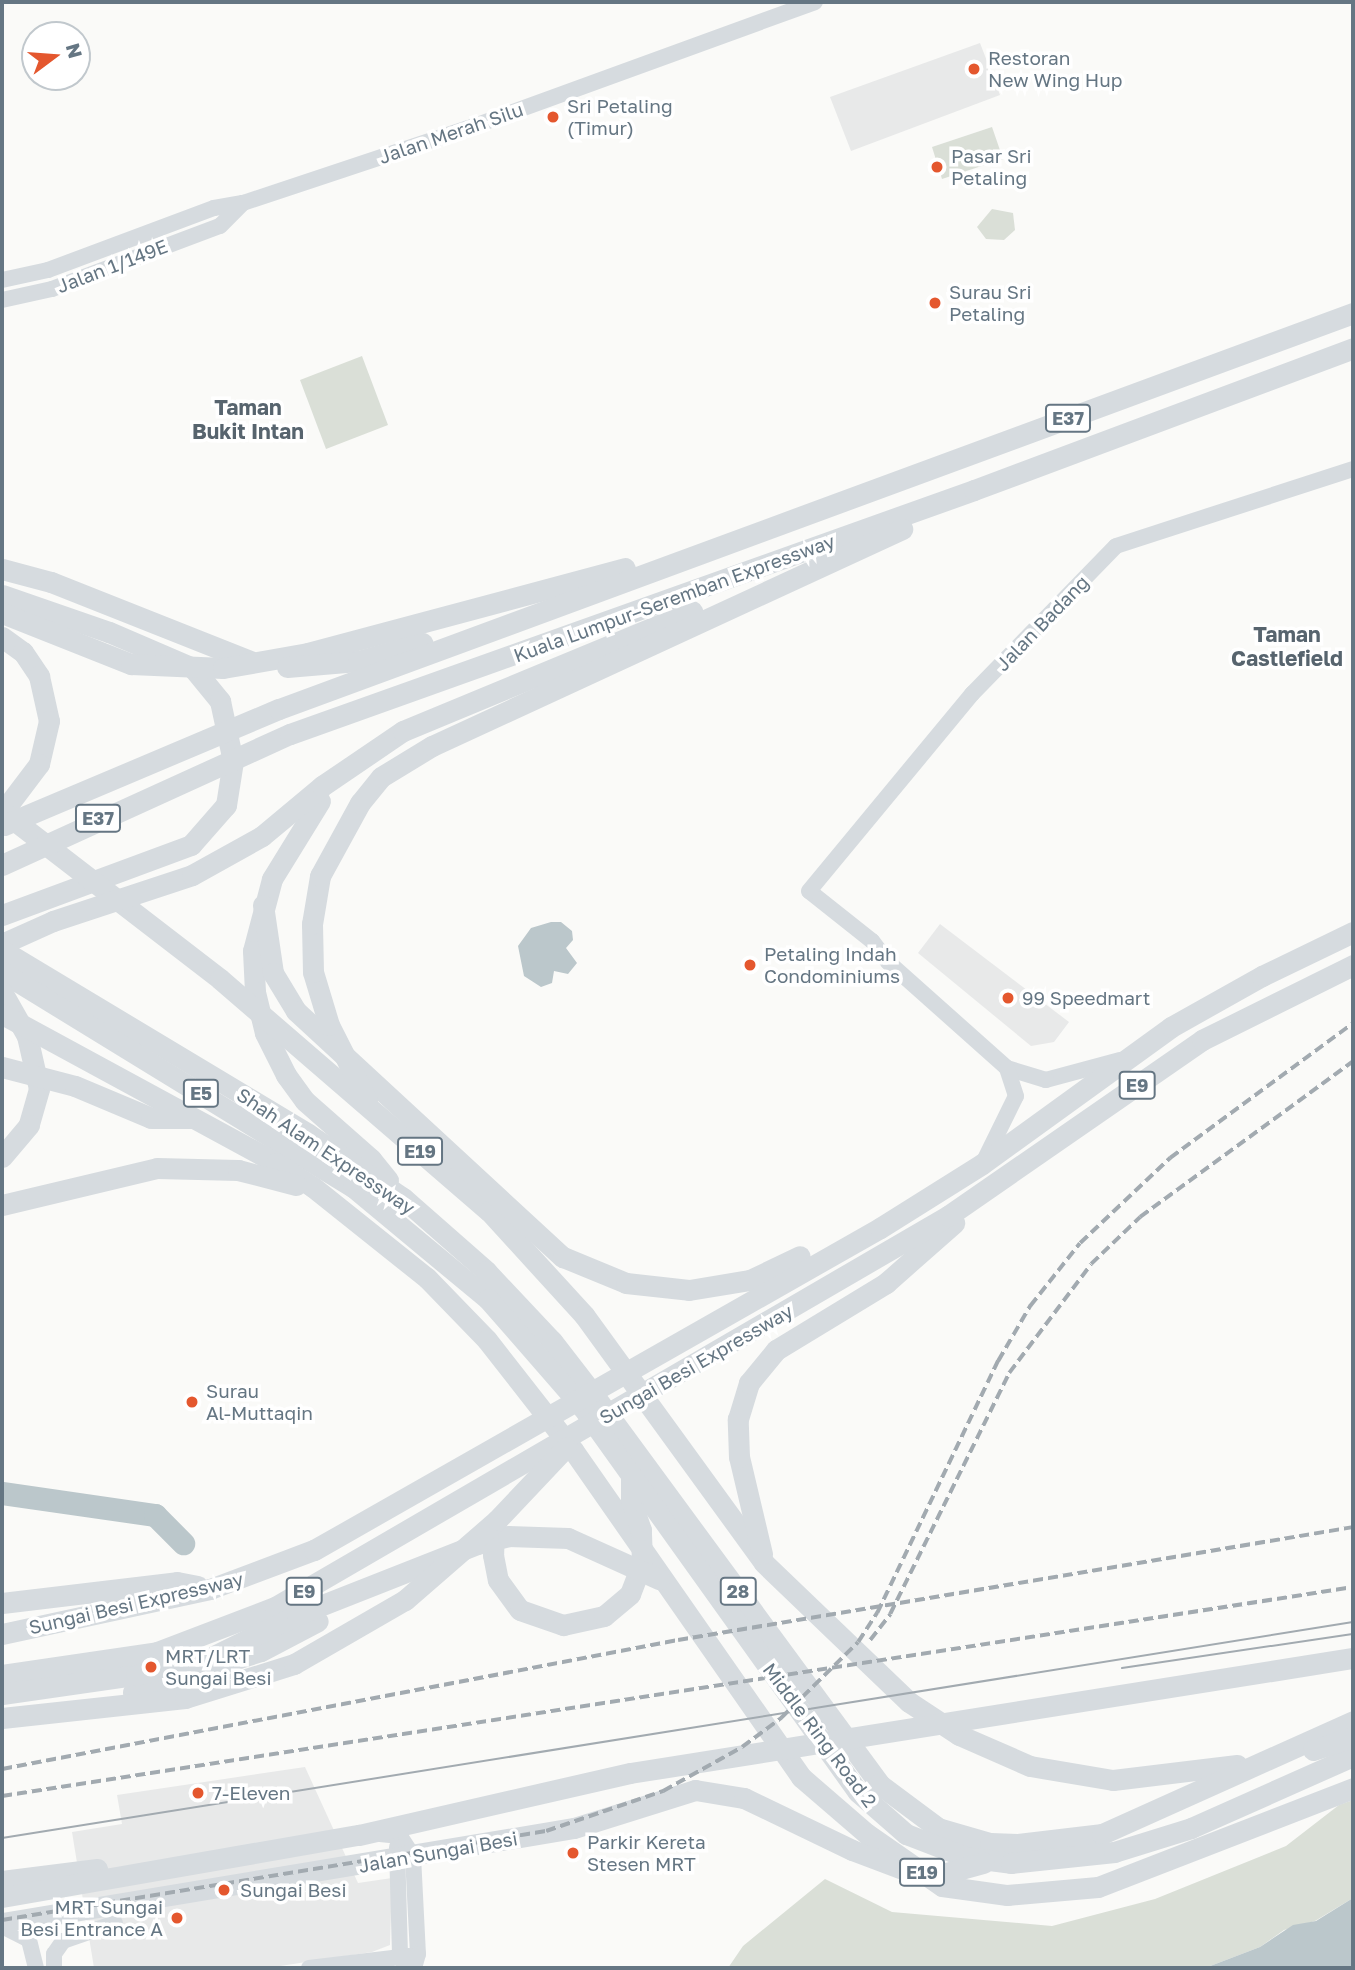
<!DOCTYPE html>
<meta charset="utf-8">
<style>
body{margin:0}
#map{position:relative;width:1355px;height:1970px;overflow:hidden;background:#fafaf8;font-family:"Golos Text",sans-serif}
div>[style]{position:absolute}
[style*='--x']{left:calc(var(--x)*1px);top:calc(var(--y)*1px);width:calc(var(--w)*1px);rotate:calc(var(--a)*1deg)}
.built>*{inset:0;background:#e8e9e9}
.green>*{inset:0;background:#dadfd7}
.water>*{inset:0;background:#bbc7cb}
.river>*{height:23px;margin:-11.5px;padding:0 11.5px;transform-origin:11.5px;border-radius:11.5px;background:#bbc7cb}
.secondary>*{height:16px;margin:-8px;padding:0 8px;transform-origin:8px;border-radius:8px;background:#d6dbdf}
.highway>*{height:21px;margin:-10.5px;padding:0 10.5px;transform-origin:10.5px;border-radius:10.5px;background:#d6dbdf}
.tram>*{height:2px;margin:-1px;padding:0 1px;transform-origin:1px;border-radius:1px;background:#a2aab0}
.rail>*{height:3.5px;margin-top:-1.75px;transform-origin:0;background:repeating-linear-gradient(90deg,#a2aab0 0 10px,transparent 0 15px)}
.dots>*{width:19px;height:19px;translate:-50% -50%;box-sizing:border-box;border:4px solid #fff;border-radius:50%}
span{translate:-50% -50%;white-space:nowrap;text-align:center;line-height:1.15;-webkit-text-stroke:7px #fff;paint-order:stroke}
.shield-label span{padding:2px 5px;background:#fff;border:2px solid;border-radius:5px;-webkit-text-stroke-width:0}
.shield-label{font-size:18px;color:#657683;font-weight:700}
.poi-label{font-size:19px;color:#657683}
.left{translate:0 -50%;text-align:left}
.right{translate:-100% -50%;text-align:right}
.street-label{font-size:19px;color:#657683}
.neighbourhood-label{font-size:21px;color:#57646e;font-weight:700}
.frame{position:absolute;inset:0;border:4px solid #657683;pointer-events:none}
.north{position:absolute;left:21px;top:21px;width:70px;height:70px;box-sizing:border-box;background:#fff;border:2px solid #c1c8cd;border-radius:50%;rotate:74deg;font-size:19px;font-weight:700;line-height:28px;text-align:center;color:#657683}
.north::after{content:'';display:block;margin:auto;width:24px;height:32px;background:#e4572e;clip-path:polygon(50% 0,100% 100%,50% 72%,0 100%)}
</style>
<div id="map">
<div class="built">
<i style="clip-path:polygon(980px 43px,1000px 95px,851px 151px,830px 97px)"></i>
<i style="clip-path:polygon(940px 924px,1069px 1022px,1054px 1042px,1031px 1046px,918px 953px)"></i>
<i style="clip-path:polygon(305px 1767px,358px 1883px,392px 1878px,390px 1945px,372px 1952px,267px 1968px,94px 1968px,72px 1832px,122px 1824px,117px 1795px)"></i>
</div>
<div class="green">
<i style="clip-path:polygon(992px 127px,1003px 159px,942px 179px,932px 147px)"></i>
<i style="clip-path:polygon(992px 209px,1013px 213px,1015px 230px,1004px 240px,986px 239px,977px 227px)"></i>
<i style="clip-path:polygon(362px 356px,388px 425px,326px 449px,300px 380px)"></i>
<i style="clip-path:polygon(1353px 1800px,1353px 1898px,1315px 1921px,1284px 1930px,1260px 1947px,1205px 1968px,728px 1968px,743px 1946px,825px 1879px,892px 1912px,1052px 1926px,1155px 1899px,1286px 1846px,1339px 1805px)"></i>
</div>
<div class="water">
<i style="clip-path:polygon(551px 922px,561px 922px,572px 931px,573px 940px,566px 948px,577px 963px,568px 974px,554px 971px,552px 983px,541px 987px,524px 976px,518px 946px,531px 928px)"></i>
<i style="clip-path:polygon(1353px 1898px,1353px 1968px,1205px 1968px,1260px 1947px,1293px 1925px,1316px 1921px)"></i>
</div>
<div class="river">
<i style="--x:2;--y:1493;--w:155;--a:8.2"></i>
<i style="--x:155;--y:1515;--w:40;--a:45"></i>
</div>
<div class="secondary">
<i style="--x:2;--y:280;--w:47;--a:-12.3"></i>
<i style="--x:48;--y:270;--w:177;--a:-20.5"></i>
<i style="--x:214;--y:208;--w:29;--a:-10"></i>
<i style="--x:243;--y:203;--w:238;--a:-18.4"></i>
<i style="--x:469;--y:128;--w:368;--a:-20"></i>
<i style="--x:2;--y:300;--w:51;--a:-12.4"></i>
<i style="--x:52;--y:289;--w:179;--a:-20.6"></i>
<i style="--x:220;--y:226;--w:33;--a:-45"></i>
<i style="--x:1120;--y:1060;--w:77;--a:164.9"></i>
<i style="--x:1046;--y:1080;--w:41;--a:-162.9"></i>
<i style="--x:1007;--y:1068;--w:159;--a:-138.3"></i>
<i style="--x:888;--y:962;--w:26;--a:-127"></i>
<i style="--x:872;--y:941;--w:80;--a:-141.6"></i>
<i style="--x:809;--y:891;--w:256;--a:-50.4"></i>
<i style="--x:972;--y:694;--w:206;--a:-45.8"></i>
<i style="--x:1116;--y:546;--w:249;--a:-18"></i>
<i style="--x:984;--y:1161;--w:72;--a:-63.8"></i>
<i style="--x:1016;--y:1096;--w:29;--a:-108"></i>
<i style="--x:380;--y:1834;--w:20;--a:6"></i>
<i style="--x:400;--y:1836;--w:24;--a:57"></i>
<i style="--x:413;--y:1856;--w:98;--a:87.1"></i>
<i style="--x:418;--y:1954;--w:15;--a:106"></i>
<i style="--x:397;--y:1847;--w:110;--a:88.4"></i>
<i style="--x:400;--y:1957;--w:13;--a:58"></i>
<i style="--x:2;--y:1926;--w:30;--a:27"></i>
<i style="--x:29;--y:1940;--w:29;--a:76"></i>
<i style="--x:54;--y:1968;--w:14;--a:-90"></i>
<i style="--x:54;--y:1954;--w:16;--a:-55"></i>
<i style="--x:63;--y:1941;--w:55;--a:-19.1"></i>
<i style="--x:309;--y:1968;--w:101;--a:-6.8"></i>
</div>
<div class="highway">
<i style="--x:2;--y:569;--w:51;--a:14.9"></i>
<i style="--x:51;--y:582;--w:215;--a:21.6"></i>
<i style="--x:2;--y:595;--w:113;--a:19.1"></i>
<i style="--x:109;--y:632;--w:91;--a:23.2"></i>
<i style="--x:193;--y:668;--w:43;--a:50.7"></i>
<i style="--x:220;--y:701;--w:61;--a:77.8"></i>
<i style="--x:233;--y:761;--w:45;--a:99"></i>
<i style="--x:226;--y:805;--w:53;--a:131.2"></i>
<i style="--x:191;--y:845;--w:202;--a:159.7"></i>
<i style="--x:2;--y:613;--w:139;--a:21.6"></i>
<i style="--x:131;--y:664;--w:92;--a:2.5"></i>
<i style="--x:223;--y:668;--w:86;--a:-10"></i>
<i style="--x:308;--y:653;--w:328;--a:-15"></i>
<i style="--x:2;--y:637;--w:26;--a:36"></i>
<i style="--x:23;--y:652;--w:29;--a:56"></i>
<i style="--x:39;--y:676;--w:46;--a:77.5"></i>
<i style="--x:49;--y:721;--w:44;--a:103.1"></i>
<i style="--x:39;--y:764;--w:61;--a:127.1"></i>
<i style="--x:287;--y:667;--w:71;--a:-4.8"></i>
<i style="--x:358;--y:661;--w:67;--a:-15.5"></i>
<i style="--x:320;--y:801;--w:92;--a:121.6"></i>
<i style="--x:272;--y:879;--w:74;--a:104.8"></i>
<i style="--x:253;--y:951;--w:41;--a:87.2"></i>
<i style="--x:255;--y:992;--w:42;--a:76.3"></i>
<i style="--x:265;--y:1033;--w:47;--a:63.4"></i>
<i style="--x:286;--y:1075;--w:32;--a:54"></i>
<i style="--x:305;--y:1101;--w:88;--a:41.3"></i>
<i style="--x:371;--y:1159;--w:27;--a:51"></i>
<i style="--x:2;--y:811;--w:275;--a:37.6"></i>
<i style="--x:220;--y:979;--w:355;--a:40.8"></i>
<i style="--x:489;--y:1211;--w:141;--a:47.6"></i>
<i style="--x:584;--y:1315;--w:306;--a:54"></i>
<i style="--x:764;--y:1563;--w:201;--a:43.8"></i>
<i style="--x:909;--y:1702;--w:60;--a:33.4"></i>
<i style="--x:959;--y:1735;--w:77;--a:23.6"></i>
<i style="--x:1030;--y:1766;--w:84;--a:9.6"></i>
<i style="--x:1113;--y:1780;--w:125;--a:-6.9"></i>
<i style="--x:4;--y:825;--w:298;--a:-22.9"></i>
<i style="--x:279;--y:709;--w:1145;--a:-20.24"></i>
<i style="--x:2;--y:865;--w:316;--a:-24.5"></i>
<i style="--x:290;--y:734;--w:726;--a:-19.63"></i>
<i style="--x:974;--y:490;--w:405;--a:-20.5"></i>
<i style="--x:263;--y:905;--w:69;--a:81.6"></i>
<i style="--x:273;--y:973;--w:44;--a:58.8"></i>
<i style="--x:296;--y:1011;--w:363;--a:42.7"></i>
<i style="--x:563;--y:1257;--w:68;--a:22.4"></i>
<i style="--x:626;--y:1283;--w:63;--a:6.3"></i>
<i style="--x:689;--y:1290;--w:62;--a:-9.3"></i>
<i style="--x:750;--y:1280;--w:55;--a:-25.6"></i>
<i style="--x:2;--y:944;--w:56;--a:-24.3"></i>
<i style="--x:53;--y:921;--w:146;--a:-18.3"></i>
<i style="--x:192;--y:875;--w:80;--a:-29.1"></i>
<i style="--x:262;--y:836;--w:78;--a:-39.8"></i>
<i style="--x:322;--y:786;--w:98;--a:-34.2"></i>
<i style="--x:403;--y:731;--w:313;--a:-22.5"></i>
<i style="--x:2;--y:950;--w:357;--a:31"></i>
<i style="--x:308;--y:1134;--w:115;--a:34"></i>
<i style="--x:403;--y:1198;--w:111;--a:41.3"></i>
<i style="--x:486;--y:1271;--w:96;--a:46.7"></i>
<i style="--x:552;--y:1341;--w:67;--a:52.3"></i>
<i style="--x:593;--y:1394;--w:484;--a:53.7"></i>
<i style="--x:879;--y:1784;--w:74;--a:36.7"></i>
<i style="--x:938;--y:1828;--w:54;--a:16.1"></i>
<i style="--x:990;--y:1843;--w:28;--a:2"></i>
<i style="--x:1018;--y:1844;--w:85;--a:-6.8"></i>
<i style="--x:1102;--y:1834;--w:275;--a:-24.2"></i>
<i style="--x:2;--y:972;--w:412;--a:31.5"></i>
<i style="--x:353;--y:1187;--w:175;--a:39.7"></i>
<i style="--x:488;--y:1299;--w:145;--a:48.9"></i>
<i style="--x:583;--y:1408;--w:472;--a:54.4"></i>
<i style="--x:858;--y:1792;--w:64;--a:41.2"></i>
<i style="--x:906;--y:1834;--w:64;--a:21"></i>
<i style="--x:966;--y:1857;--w:45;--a:7.6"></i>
<i style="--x:1011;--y:1863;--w:104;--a:-6.1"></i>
<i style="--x:1114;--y:1852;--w:81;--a:-17.3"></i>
<i style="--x:1191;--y:1828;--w:177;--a:-24"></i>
<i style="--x:2;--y:992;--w:51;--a:60.4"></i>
<i style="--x:27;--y:1036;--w:54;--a:77.2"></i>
<i style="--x:39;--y:1089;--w:37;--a:106"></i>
<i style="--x:29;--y:1125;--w:42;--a:130.2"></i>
<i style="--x:2;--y:1014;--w:312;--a:28.5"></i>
<i style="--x:276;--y:1163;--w:44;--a:33"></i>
<i style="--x:313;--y:1187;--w:146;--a:38.6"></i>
<i style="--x:427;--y:1278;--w:86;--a:45.9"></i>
<i style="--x:487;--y:1340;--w:140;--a:52"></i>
<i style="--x:573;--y:1450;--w:399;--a:55.1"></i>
<i style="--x:801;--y:1777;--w:87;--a:40.8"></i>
<i style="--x:867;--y:1834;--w:91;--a:34.7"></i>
<i style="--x:942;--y:1886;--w:66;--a:7.9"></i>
<i style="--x:1007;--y:1895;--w:91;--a:-5"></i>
<i style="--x:1098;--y:1887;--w:274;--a:-21.2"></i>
<i style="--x:2;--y:1067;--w:75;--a:14.6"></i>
<i style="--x:75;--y:1086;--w:82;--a:22.8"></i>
<i style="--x:151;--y:1118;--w:40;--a:0"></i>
<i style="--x:367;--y:1100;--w:84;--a:-116.9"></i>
<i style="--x:329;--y:1025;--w:55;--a:-106.8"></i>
<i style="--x:313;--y:972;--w:48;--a:-91.2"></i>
<i style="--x:312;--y:924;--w:49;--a:-80.5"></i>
<i style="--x:320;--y:876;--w:83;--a:-61.3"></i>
<i style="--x:360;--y:803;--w:33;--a:-51"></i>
<i style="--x:381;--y:777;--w:60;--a:-31.3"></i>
<i style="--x:432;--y:746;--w:518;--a:-24.78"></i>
<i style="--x:2;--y:1205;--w:159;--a:-13.4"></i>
<i style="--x:157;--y:1168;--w:81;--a:1.4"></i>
<i style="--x:238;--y:1170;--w:60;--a:14.5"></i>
<i style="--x:494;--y:1529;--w:26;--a:92"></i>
<i style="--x:493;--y:1555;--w:25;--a:79"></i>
<i style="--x:498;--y:1580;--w:37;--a:54"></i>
<i style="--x:520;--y:1610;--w:46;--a:19.2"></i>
<i style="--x:563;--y:1625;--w:42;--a:-12.4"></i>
<i style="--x:604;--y:1616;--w:34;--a:-40"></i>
<i style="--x:630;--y:1594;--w:34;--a:-69"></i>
<i style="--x:642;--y:1562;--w:32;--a:-92"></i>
<i style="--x:641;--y:1530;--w:31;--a:-109"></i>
<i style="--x:631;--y:1501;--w:27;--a:-90"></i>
<i style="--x:762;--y:1554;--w:100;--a:-103.3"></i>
<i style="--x:739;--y:1457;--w:38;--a:-92"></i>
<i style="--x:738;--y:1419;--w:38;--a:-73"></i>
<i style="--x:749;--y:1383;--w:43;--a:-50.7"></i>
<i style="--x:776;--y:1350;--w:129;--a:-31.3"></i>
<i style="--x:886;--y:1283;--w:91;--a:-41.4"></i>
<i style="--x:2;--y:1603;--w:176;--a:-6.8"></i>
<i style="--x:177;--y:1582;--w:21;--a:11"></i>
<i style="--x:2;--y:1634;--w:213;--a:-12.2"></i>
<i style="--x:210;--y:1589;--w:111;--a:-20.6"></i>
<i style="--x:314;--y:1550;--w:651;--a:-29.64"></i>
<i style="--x:880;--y:1228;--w:120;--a:-32.1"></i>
<i style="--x:982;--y:1164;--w:233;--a:-35.9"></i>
<i style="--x:1171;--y:1027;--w:104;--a:-29.3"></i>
<i style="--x:1262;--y:976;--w:101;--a:-25.8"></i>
<i style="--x:2;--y:1675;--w:157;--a:-8.4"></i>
<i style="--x:157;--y:1652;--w:126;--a:-20.9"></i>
<i style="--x:275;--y:1607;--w:778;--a:-30.16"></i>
<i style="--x:948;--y:1216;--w:309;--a:-34.7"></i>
<i style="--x:1202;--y:1040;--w:169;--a:-26.4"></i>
<i style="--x:133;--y:1692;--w:134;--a:-17.8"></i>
<i style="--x:261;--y:1651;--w:64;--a:-27.8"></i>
<i style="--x:2;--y:1694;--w:135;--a:-8.1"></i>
<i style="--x:136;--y:1675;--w:78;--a:-13.3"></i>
<i style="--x:212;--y:1657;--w:95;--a:-26.3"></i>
<i style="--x:297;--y:1615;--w:193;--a:-21.5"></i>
<i style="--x:477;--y:1544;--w:32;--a:-14"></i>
<i style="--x:508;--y:1536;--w:60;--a:1.9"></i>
<i style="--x:568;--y:1538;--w:100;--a:24.3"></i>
<i style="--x:2;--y:1718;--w:184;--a:-6.2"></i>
<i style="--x:185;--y:1698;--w:114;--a:-17.3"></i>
<i style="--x:294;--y:1664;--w:128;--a:-30"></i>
<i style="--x:405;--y:1600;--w:122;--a:-41"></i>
<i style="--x:497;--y:1520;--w:100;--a:-46.6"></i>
<i style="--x:1313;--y:1750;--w:42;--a:-18"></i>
<i style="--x:2;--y:1881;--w:96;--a:-7.2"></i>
<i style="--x:2;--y:1897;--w:362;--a:-9.9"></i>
<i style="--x:359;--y:1835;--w:278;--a:-12.9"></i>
<i style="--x:630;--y:1773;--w:732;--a:-9.04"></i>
<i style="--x:2;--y:1923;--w:580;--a:-9.43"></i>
<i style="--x:574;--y:1828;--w:127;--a:-17.4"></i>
<i style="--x:695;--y:1790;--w:50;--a:9.3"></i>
<i style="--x:744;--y:1798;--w:120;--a:25.7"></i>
<i style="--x:852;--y:1850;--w:51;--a:20.6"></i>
<i style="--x:900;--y:1868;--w:40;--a:10"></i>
<i style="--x:939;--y:1875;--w:46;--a:-15.3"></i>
</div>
<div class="tram">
<i style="--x:1122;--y:1668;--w:233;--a:-8.4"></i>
<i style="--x:2;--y:1838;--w:1368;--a:-9.08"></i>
</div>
<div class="rail">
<i style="--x:870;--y:1640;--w:33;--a:-52"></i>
<i style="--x:890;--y:1614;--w:269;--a:-63.7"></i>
<i style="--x:1009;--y:1373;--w:136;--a:-53"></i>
<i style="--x:1091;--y:1264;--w:68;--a:-43.8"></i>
<i style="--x:1140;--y:1217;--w:264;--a:-36.2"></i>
<i style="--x:2;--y:1769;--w:688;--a:-10.8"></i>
<i style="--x:678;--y:1640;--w:684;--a:-9.5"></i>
<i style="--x:2;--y:1796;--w:1367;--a:-8.79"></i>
<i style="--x:2;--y:1920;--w:551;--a:-9.29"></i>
<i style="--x:546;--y:1831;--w:124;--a:-18.9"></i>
<i style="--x:663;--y:1791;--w:90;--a:-29.1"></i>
<i style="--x:742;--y:1747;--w:49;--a:-36.6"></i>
<i style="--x:781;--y:1718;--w:108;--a:-44.6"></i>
<i style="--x:858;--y:1642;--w:35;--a:-57"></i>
<i style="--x:877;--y:1613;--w:280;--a:-64.4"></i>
<i style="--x:998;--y:1361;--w:64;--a:-59.8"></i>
<i style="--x:1030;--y:1306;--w:80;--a:-51.6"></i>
<i style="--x:1080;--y:1243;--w:124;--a:-43.4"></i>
<i style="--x:1170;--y:1158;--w:227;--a:-36.4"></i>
</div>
<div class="dots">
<i style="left:974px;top:69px;background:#e4572e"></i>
<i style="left:553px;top:117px;background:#e4572e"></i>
<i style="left:937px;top:167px;background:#e4572e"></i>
<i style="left:935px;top:303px;background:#e4572e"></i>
<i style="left:750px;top:965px;background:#e4572e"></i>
<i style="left:1008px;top:998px;background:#e4572e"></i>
<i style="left:192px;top:1402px;background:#e4572e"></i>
<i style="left:151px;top:1667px;background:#e4572e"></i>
<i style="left:198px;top:1793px;background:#e4572e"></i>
<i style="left:573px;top:1853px;background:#e4572e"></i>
<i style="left:224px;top:1890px;background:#e4572e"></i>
<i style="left:177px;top:1918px;background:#e4572e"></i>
</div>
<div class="shield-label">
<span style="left:1068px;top:418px">E37</span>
<span style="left:98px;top:818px">E37</span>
<span style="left:1137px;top:1085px">E9</span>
<span style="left:201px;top:1093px">E5</span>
<span style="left:420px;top:1151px">E19</span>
<span style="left:304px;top:1591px">E9</span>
<span style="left:738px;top:1591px">28</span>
<span style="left:922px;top:1872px">E19</span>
</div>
<div class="poi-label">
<span class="left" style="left:988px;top:69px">Restoran<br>New Wing Hup</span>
<span class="left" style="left:567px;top:117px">Sri Petaling<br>(Timur)</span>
<span class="left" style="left:951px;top:167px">Pasar Sri<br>Petaling</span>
<span class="left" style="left:949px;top:303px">Surau Sri<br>Petaling</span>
<span class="left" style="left:764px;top:965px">Petaling Indah<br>Condominiums</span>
<span class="left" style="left:1022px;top:998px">99 Speedmart</span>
<span class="left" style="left:206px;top:1402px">Surau<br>Al-Muttaqin</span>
<span class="left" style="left:165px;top:1667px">MRT/LRT<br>Sungai Besi</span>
<span class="left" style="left:212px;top:1793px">7-Eleven</span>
<span class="left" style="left:587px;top:1853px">Parkir Kereta<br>Stesen MRT</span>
<span class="left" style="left:240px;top:1890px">Sungai Besi</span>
<span class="right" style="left:163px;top:1918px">MRT Sungai<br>Besi Entrance A</span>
</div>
<div class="street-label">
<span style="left:451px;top:133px;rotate:-19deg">Jalan Merah Silu</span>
<span style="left:112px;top:266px;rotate:-21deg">Jalan 1/149E</span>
<span style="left:674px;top:598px;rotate:-20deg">Kuala Lumpur–Seremban Expressway</span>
<span style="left:1042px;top:623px;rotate:-46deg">Jalan Badang</span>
<span style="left:326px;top:1151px;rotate:34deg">Shah Alam Expressway</span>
<span style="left:696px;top:1364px;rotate:-30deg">Sungai Besi Expressway</span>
<span style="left:136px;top:1603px;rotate:-13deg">Sungai Besi Expressway</span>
<span style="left:820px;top:1735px;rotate:53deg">Middle Ring Road 2</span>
<span style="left:438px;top:1852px;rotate:-10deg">Jalan Sungai Besi</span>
</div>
<div class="neighbourhood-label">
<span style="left:248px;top:419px">Taman<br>Bukit Intan</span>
<span style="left:1287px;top:646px">Taman<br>Castlefield</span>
</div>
<div class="frame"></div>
<div class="north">N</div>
</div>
